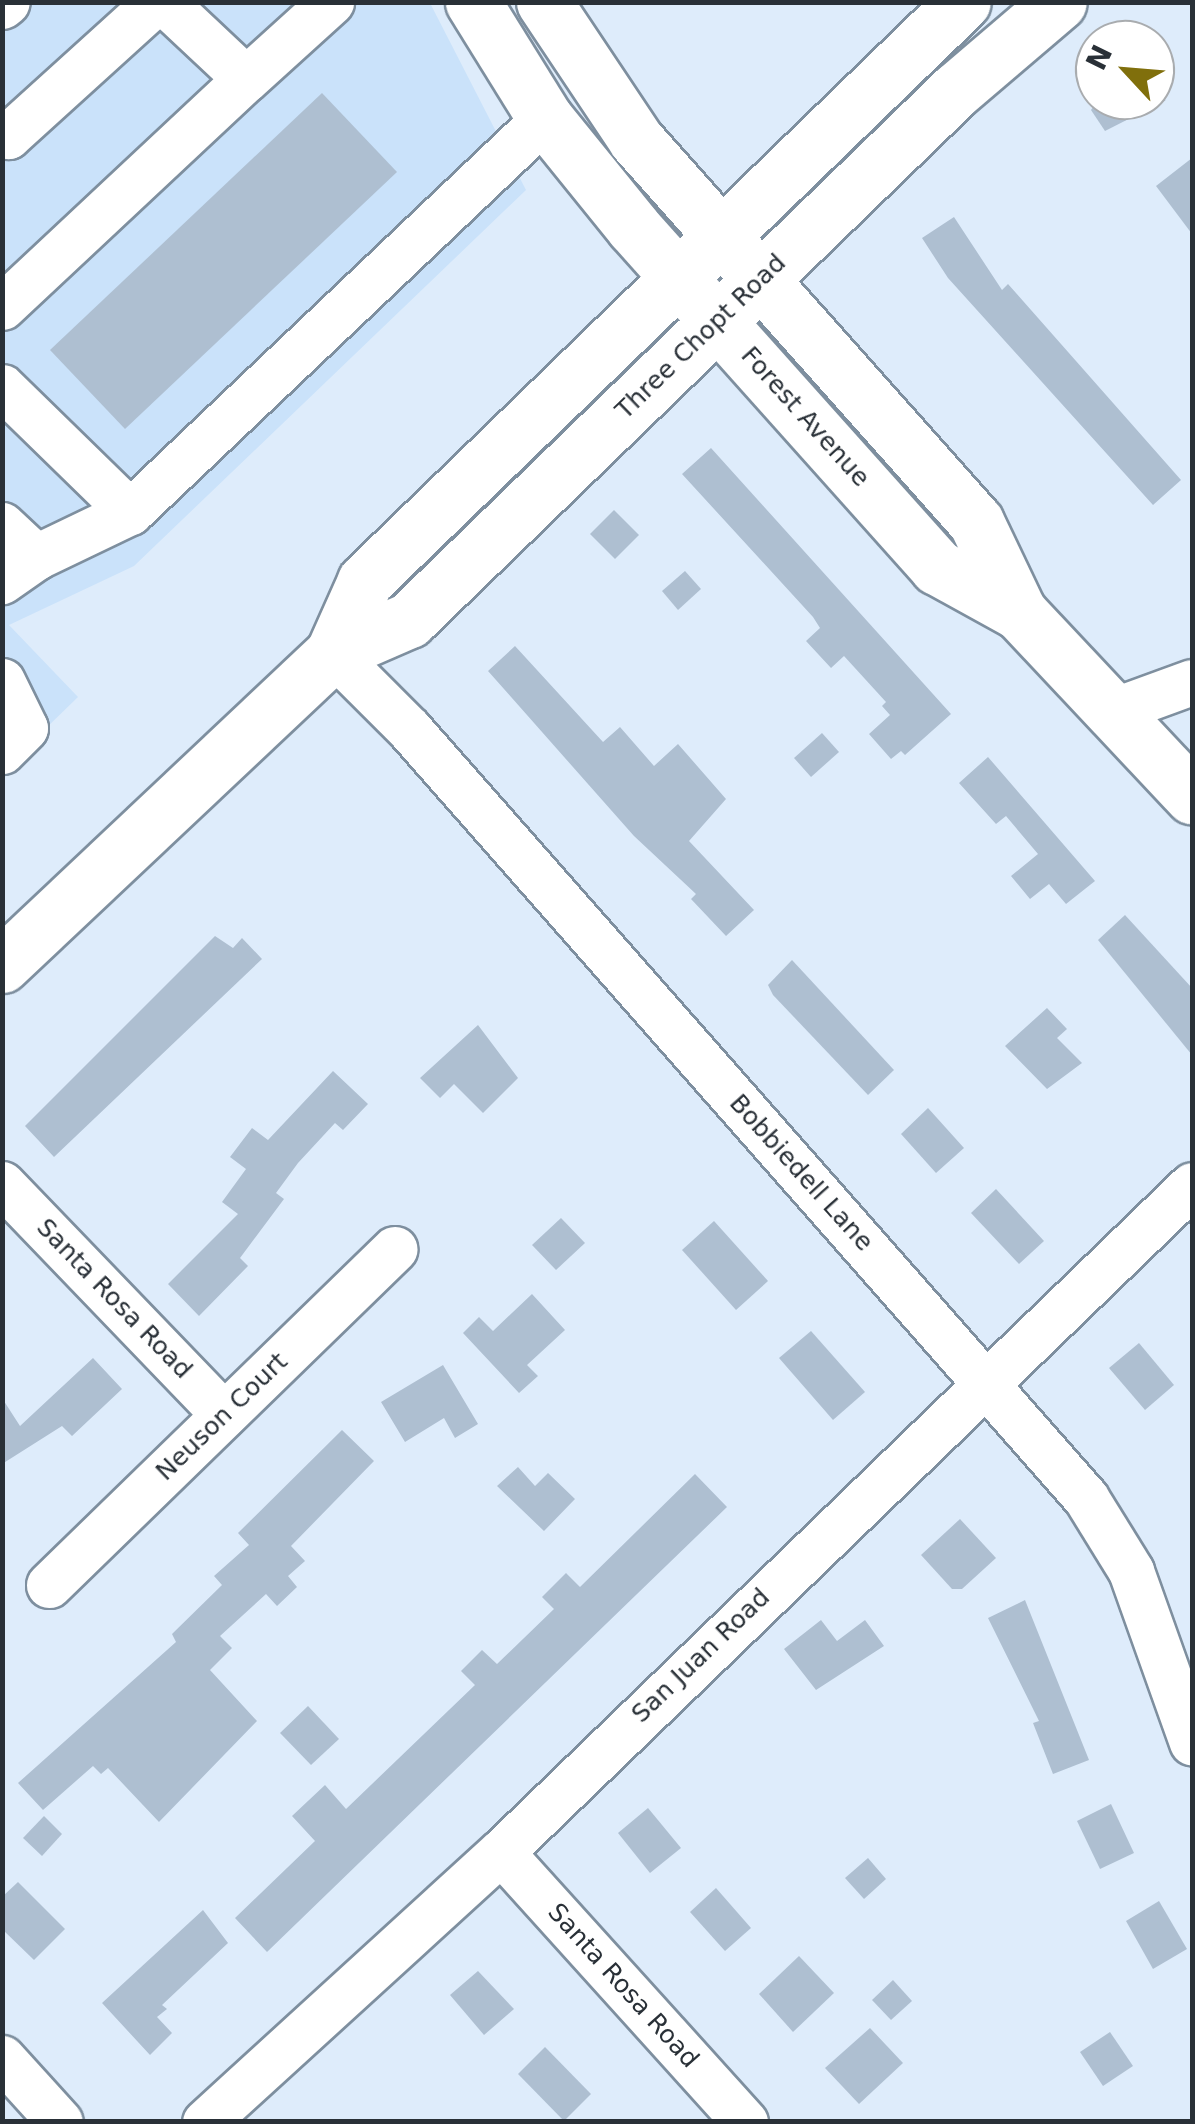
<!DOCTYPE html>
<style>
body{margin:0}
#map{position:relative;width:1195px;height:2124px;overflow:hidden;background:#deecfb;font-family:"DejaVu Sans",sans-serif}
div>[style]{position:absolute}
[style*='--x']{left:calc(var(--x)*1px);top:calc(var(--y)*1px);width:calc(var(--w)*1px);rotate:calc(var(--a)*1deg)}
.built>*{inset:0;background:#cae2fa}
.building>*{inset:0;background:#aebfd1}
.roads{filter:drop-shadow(2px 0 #7e8f9f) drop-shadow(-2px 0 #7e8f9f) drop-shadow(0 2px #7e8f9f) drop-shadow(0 -2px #7e8f9f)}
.minor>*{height:45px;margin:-22.5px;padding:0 22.5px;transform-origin:22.5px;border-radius:22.5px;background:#fff}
.major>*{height:55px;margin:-27.5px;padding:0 27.5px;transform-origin:27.5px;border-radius:27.5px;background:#fff}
span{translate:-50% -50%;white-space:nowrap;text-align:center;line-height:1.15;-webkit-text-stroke:8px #fff;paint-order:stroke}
.street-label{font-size:25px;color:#293037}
.frame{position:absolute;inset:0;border:5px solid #293037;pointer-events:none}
.north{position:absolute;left:1075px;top:20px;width:100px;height:100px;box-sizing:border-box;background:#fff;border:2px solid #a9acaf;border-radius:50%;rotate:296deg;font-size:28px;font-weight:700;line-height:40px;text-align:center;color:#293037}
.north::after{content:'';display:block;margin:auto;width:35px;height:45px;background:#806f0c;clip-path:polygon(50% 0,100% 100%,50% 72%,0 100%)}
</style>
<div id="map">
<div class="built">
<i style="clip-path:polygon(3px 3px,430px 3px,526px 190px,134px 566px,9px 625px,78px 697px,3px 770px)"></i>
</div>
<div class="building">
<i style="clip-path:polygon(322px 93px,397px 172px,125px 429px,50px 350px)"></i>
<i style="clip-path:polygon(1098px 100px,1166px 100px,1105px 131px,1091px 110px)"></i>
<i style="clip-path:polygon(1192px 158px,1192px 234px,1156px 186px)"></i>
<i style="clip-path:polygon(954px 217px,1002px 290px,1008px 284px,1181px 480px,1153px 505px,948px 278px,922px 238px)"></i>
<i style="clip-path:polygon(711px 448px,951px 714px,905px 755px,901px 751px,891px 759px,869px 734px,890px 715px,882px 706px,886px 702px,844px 656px,831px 668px,806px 641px,820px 628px,813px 617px,682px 474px)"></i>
<i style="clip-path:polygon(614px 510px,639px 535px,615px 559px,590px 534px)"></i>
<i style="clip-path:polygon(685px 571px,701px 589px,678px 610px,662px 591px)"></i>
<i style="clip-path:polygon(515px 646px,603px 742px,620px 727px,654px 766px,678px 744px,726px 799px,689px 841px,754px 910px,726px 936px,691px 899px,696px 894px,634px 836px,488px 671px)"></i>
<i style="clip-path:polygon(822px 733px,839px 752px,811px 777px,794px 758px)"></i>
<i style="clip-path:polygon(988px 757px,1095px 881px,1066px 904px,1049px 884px,1030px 899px,1011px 876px,1038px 854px,1006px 816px,996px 824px,959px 783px)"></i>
<i style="clip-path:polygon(1125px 915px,1192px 988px,1192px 1055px,1098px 940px)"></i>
<i style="clip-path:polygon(215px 936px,233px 948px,242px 938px,262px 959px,54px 1157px,25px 1126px)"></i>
<i style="clip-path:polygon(792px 960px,894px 1070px,868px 1095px,773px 995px,768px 985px)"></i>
<i style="clip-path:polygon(1047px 1008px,1067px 1029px,1057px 1038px,1082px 1063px,1047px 1089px,1005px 1046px)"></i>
<i style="clip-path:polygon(478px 1025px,518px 1078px,483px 1113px,454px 1084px,440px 1098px,420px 1078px)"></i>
<i style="clip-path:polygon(333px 1071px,368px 1104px,343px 1130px,335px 1123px,298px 1163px,276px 1193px,284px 1199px,240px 1258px,248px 1266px,199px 1316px,168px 1284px,238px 1214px,222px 1202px,246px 1169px,230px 1157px,252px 1128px,268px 1140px)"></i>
<i style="clip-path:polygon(928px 1108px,964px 1148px,936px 1173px,901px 1134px)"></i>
<i style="clip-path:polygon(996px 1189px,1044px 1241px,1019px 1264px,971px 1213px)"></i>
<i style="clip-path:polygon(561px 1218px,585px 1243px,556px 1270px,532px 1245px)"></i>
<i style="clip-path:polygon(714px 1221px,768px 1281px,736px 1310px,682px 1250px)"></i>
<i style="clip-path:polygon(532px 1294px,565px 1330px,527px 1365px,538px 1376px,519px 1393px,463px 1333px,479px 1317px,493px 1331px)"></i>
<i style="clip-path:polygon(811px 1331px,865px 1392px,833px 1420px,779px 1358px)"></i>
<i style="clip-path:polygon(1139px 1343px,1174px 1385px,1145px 1410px,1109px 1368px)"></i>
<i style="clip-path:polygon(93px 1358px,122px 1389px,72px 1436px,62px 1426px,2px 1464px,2px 1398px,20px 1426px)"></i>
<i style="clip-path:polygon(443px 1365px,478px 1424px,455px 1438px,444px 1418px,405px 1442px,381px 1402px)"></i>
<i style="clip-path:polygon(342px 1430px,374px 1461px,291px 1546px,305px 1561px,288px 1576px,297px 1587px,277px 1606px,266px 1594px,220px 1636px,232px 1648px,210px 1670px,257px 1721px,159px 1822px,108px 1768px,101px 1774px,93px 1766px,43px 1810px,18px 1783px,176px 1642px,172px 1634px,222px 1585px,214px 1576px,249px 1545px,238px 1533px)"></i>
<i style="clip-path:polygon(518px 1467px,535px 1486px,548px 1473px,575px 1499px,544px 1531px,497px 1486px)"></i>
<i style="clip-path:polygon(695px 1474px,727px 1507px,267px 1952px,235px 1918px,315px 1841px,292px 1816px,325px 1785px,346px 1809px,475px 1685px,461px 1671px,482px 1650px,497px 1664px,554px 1609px,542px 1597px,566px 1573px,580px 1587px)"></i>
<i style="clip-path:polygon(960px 1519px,996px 1558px,962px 1589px,952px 1589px,921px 1555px)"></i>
<i style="clip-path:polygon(1025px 1600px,1089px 1760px,1053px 1774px,1033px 1723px,1039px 1721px,988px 1618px)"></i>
<i style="clip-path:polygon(821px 1620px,837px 1641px,865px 1620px,884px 1646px,816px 1690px,784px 1649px)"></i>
<i style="clip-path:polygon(308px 1706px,339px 1739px,311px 1765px,280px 1733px)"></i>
<i style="clip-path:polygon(1111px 1804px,1134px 1853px,1100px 1869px,1077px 1821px)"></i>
<i style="clip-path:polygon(648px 1808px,681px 1848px,650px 1873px,618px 1833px)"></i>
<i style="clip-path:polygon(44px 1816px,62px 1834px,42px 1856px,23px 1838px)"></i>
<i style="clip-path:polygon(868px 1858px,886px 1879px,864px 1899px,845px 1878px)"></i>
<i style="clip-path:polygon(18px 1882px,65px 1929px,34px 1960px,2px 1929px,2px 1897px)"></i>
<i style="clip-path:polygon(716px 1888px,751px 1928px,725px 1951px,690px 1912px)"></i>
<i style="clip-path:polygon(1159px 1901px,1187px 1949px,1153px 1969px,1126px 1921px)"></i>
<i style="clip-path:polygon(203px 1910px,228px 1943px,162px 2005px,167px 2009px,157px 2017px,172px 2033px,150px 2055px,102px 2003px)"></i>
<i style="clip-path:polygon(799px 1956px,834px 1993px,793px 2032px,759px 1994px)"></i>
<i style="clip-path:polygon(478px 1971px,514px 2009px,484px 2035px,450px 1995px)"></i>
<i style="clip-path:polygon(893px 1980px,912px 2001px,891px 2020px,872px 2000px)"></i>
<i style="clip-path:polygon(870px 2028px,903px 2063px,859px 2104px,825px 2068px)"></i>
<i style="clip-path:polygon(1110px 2032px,1133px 2066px,1103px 2086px,1080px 2052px)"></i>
<i style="clip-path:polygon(545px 2047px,591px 2094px,564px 2121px,518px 2074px)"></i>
</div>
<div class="roads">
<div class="minor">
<i style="--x:164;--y:2;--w:112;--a:43.2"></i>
<i style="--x:246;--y:79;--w:115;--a:-42.2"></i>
<i style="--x:2;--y:6;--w:6;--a:-39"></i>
<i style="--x:2;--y:131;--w:8;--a:40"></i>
<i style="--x:8;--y:136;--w:200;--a:-42.2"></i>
<i style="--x:2;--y:307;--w:334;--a:-43.1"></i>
<i style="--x:2;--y:387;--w:179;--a:44.3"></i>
<i style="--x:2;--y:525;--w:47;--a:43.3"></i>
<i style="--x:36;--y:557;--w:42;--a:144.8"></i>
<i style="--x:36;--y:557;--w:104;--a:-25.6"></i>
<i style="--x:130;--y:512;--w:572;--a:-43.51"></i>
<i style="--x:333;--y:653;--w:107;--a:45"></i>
<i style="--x:409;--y:729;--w:1025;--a:48.64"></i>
<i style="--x:1086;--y:1498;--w:86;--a:58.3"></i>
<i style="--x:1131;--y:1571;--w:182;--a:70.4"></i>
<i style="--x:2;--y:681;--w:52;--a:63.9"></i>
<i style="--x:25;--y:728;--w:33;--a:135"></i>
<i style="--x:1110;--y:712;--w:87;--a:-20.1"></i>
<i style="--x:2;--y:1184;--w:320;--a:46.1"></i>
<i style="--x:49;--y:1585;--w:482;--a:-44.2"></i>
<i style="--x:501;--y:1852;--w:364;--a:47.9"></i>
<i style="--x:2;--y:2058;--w:86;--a:47.8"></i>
<i style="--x:205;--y:2122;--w:401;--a:-42.4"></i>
<i style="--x:501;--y:1852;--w:960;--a:-43.99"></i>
</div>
<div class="major">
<i style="--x:473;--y:2;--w:137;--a:58.2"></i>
<i style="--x:545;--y:118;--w:141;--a:51"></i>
<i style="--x:634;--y:228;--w:455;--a:48.2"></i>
<i style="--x:937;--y:567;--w:94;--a:28.8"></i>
<i style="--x:544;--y:2;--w:166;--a:56.3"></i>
<i style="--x:636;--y:140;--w:511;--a:48.33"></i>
<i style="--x:976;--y:522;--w:100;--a:64.5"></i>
<i style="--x:1019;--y:612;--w:253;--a:46.8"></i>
<i style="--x:333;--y:653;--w:79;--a:-66"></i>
<i style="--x:365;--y:581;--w:832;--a:-44.08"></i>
<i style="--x:2;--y:965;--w:455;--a:-43.3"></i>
<i style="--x:333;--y:653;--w:83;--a:-23.5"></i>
<i style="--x:409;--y:620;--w:762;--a:-44.1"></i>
<i style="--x:956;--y:90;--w:135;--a:-40.5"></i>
</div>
</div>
<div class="street-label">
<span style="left:701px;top:337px;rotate:-44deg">Three Chopt Road</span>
<span style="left:805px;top:417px;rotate:48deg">Forest Avenue</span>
<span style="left:801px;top:1173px;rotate:48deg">Bobbiedell Lane</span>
<span style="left:114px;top:1299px;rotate:46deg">Santa Rosa Road</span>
<span style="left:222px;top:1417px;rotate:-44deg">Neuson Court</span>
<span style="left:701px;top:1656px;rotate:-44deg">San Juan Road</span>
<span style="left:623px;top:1986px;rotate:48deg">Santa Rosa Road</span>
</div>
<div class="frame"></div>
<div class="north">N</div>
</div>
